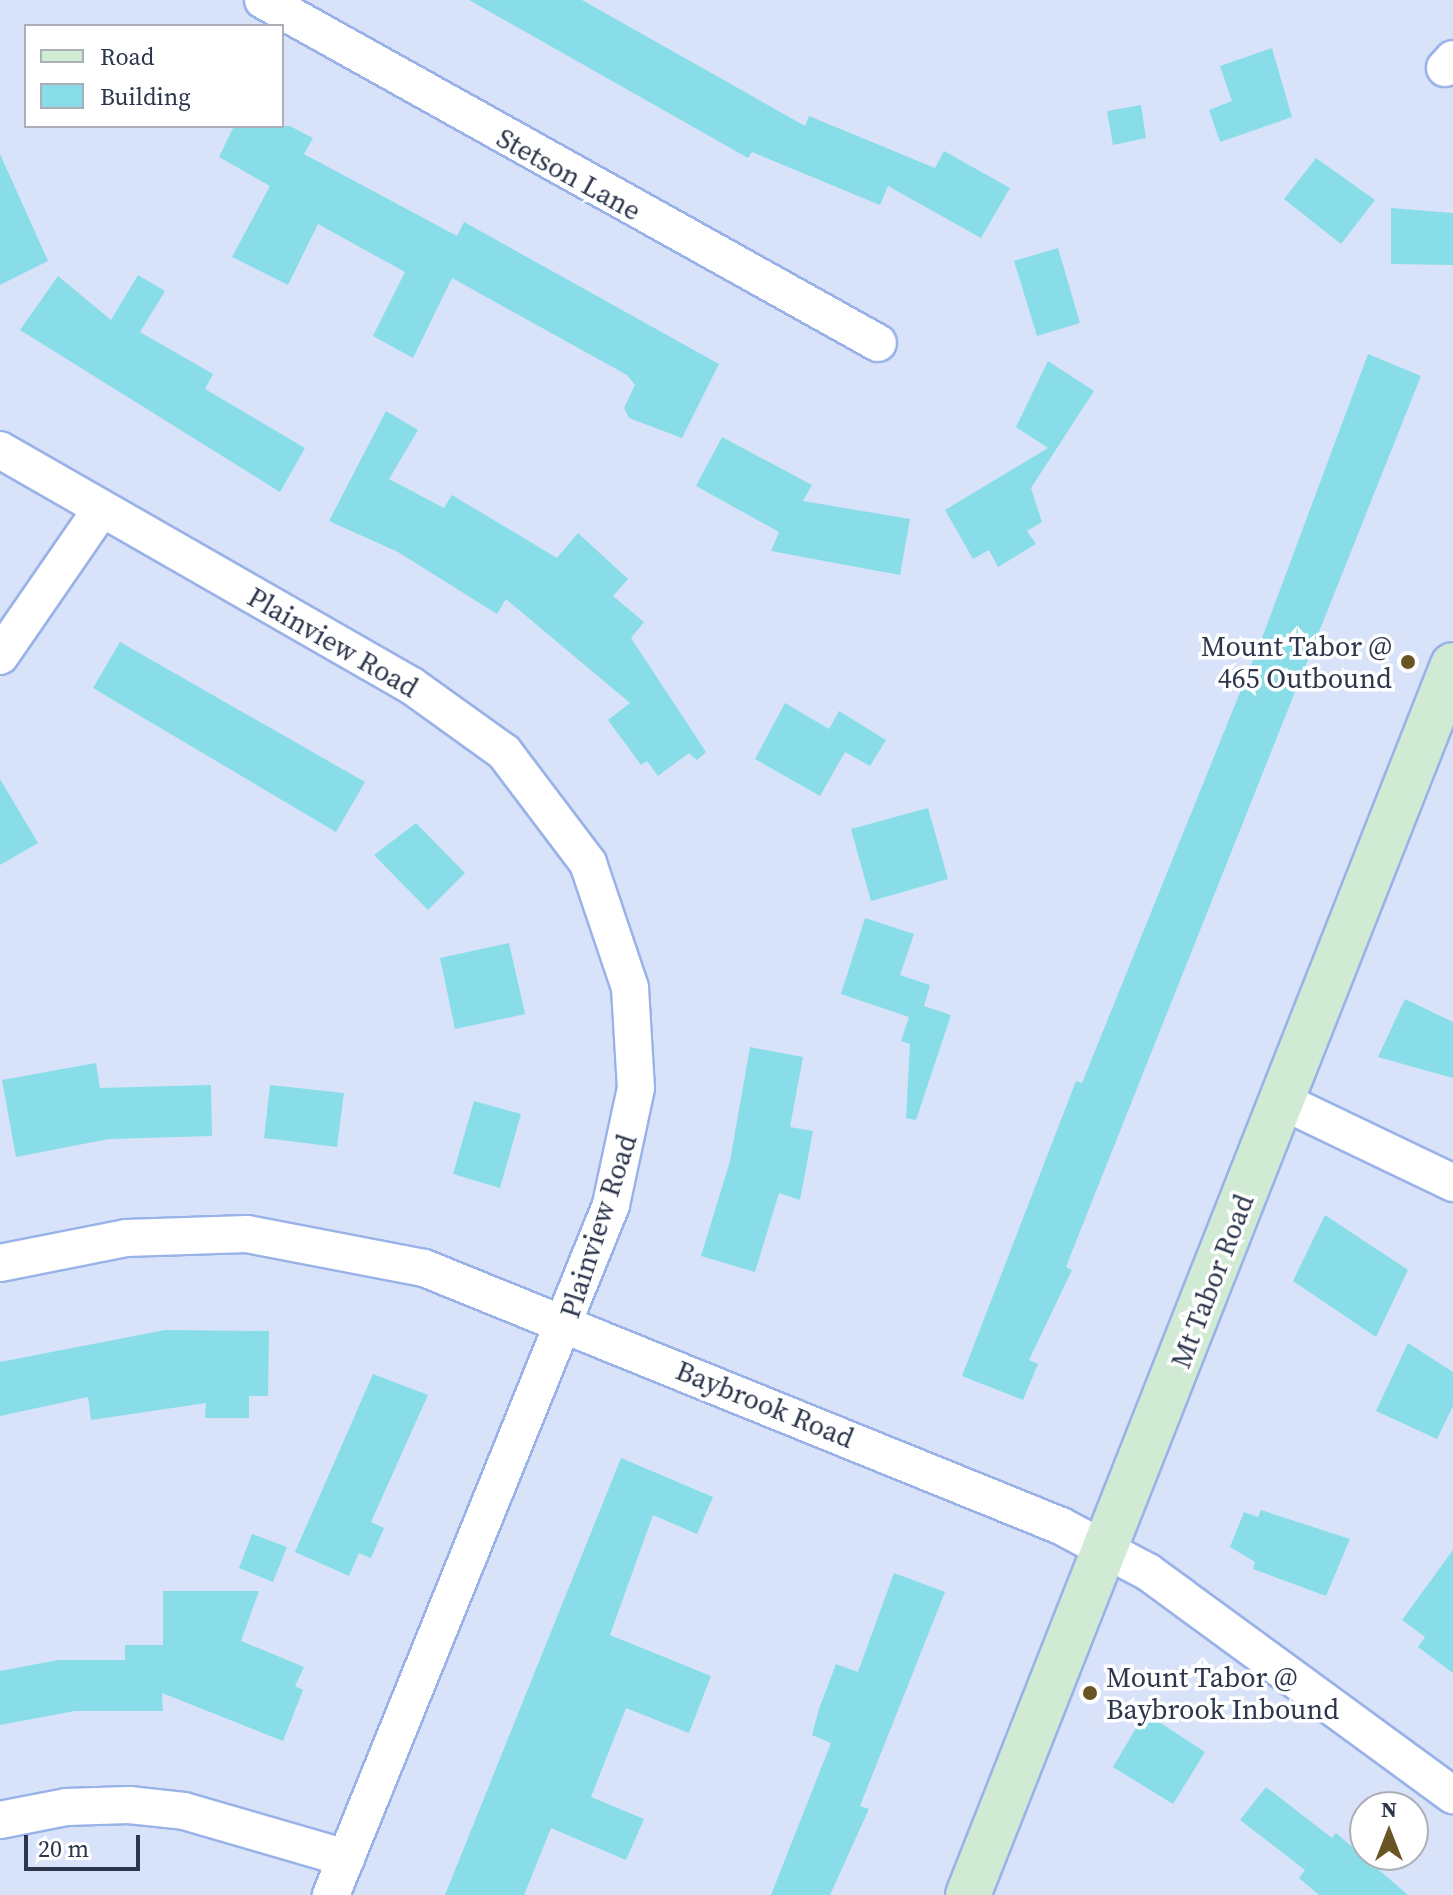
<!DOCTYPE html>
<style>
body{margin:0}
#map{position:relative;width:1453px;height:1895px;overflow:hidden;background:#d8e3fa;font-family:"Source Serif 4",serif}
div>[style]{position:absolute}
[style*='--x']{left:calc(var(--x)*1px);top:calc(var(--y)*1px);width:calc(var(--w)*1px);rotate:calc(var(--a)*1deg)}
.building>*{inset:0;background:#88dde8}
.roads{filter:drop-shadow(2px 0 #99b2e8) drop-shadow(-2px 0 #99b2e8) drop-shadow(0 2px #99b2e8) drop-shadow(0 -2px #99b2e8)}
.street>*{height:36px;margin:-18px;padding:0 18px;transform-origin:18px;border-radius:18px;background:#fff}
.secondary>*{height:44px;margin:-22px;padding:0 22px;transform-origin:22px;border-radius:22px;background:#d1ead4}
.dots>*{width:22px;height:22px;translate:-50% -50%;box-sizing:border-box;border:4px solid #fff;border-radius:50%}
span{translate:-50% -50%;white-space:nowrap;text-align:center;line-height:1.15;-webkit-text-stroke:7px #fff;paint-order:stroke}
.street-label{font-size:28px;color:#2c364c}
.poi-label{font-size:28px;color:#2c364c}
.right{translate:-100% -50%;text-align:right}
.left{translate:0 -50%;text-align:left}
.legend{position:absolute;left:24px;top:24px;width:260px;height:104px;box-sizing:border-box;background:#fff;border:2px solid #abafb7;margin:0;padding:10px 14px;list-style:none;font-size:24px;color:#2c364c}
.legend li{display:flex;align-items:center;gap:16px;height:40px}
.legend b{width:40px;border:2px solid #abafb7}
.north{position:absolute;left:1349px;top:1791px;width:80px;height:80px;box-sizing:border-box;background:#fff;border:2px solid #abafb7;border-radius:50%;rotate:0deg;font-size:22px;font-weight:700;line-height:32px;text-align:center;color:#2c364c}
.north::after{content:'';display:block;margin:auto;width:28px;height:36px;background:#695523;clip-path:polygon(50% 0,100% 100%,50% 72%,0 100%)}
.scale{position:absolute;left:24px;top:1835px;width:116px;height:36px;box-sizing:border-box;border:4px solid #2c364c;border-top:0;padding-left:10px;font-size:24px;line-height:28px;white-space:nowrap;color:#2c364c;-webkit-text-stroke:6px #fff;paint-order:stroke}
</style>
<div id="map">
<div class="building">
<i style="clip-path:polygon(469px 0,582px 0,805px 126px,809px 116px,935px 168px,944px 151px,1010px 188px,981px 238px,888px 186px,880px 205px,752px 152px,748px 158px)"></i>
<i style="clip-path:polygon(1272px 48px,1292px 117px,1220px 142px,1209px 110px,1232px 101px,1220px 66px)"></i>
<i style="clip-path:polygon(1141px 105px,1146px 138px,1113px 145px,1107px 111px)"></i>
<i style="clip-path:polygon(234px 126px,290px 126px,313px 138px,304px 154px,457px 236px,464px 222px,719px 364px,682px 438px,629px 418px,624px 408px,635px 385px,627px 375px,452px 278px,413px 358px,373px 336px,405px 272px,318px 224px,288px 285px,232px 257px,270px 186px,219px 157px)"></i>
<i style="clip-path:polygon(0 154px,48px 261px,0 285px)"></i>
<i style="clip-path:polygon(1316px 158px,1375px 200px,1341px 244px,1284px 199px)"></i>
<i style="clip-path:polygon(1391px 208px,1453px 213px,1453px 265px,1391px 264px)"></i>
<i style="clip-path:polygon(1058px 248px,1080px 323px,1037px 336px,1014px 261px)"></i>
<i style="clip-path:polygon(138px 275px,165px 291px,140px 332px,213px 374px,205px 389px,305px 448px,280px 492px,20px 330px,58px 276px,111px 320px)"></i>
<i style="clip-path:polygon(1368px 354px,1421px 376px,1081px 1229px,1066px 1267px,1072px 1270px,1029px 1360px,1038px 1364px,1023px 1400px,962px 1376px,1076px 1081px,1082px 1083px,1262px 638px)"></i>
<i style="clip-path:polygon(1048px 361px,1094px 391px,1031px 488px,1042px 522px,1027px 531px,1036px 544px,998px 567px,989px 550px,973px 559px,945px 510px,1048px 448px,1016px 427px)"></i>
<i style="clip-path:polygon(386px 411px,418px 430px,389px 479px,444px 508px,452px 495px,557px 558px,578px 533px,628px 579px,613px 596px,644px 622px,631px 638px,706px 752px,697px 760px,689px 753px,658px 776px,647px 761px,641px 765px,608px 720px,630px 703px,506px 599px,497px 614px,398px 552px,329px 521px)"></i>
<i style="clip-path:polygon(722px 437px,812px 485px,803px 501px,910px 519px,900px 575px,771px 551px,779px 532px,696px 486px)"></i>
<i style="clip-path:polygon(120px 642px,365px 782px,336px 832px,93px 688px)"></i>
<i style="clip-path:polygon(785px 703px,829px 729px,839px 711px,886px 740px,870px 766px,845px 752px,820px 796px,755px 759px)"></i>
<i style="clip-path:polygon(0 779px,38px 843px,0 865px)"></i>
<i style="clip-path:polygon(928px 808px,948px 879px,871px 901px,851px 829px)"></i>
<i style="clip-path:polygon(416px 823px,465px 873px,428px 910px,374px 855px)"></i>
<i style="clip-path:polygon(865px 918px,914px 934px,900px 975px,930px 985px,924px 1006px,951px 1015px,916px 1120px,906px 1118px,910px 1044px,901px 1041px,909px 1017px,841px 994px)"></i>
<i style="clip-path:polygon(509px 943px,525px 1014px,455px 1029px,440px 958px)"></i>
<i style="clip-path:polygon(1405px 999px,1453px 1022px,1453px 1078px,1378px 1057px)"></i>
<i style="clip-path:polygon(750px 1047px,803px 1057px,790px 1127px,813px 1131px,800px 1200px,779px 1193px,755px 1272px,701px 1256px,730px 1161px)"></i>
<i style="clip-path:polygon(96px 1063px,100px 1088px,211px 1085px,212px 1136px,109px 1139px,16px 1157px,2px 1080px)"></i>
<i style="clip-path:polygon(270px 1085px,344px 1093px,337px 1147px,264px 1138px)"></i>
<i style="clip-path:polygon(474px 1101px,521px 1114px,500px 1188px,453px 1174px)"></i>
<i style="clip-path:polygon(1325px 1215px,1408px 1270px,1376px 1337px,1293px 1281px)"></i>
<i style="clip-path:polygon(165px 1330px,269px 1331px,268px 1396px,249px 1396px,249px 1418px,205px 1418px,206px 1403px,91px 1420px,88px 1397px,0 1416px,0 1362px)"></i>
<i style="clip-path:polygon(1408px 1343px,1453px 1372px,1453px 1406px,1437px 1439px,1376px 1411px)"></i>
<i style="clip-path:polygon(373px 1374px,428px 1395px,371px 1522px,384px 1528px,371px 1558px,359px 1553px,349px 1576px,295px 1552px)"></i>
<i style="clip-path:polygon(621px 1458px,713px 1497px,697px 1534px,653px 1515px,610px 1635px,711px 1676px,689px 1733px,626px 1708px,591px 1797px,644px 1819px,626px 1860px,551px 1828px,524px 1895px,445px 1895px)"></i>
<i style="clip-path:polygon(1261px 1510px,1350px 1539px,1326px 1596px,1253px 1569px,1255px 1562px,1230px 1547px,1244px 1512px,1258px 1517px)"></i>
<i style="clip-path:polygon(252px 1534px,287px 1547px,273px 1582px,239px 1568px)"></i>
<i style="clip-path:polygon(1453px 1550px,1453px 1673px,1418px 1647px,1425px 1637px,1402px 1620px)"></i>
<i style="clip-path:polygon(894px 1573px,945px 1592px,860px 1806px,869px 1809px,830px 1895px,771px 1895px,831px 1743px,812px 1735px,819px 1709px,836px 1664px,858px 1672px)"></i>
<i style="clip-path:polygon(163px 1591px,259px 1591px,241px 1641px,304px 1667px,295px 1686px,303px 1690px,283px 1741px,162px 1693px,163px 1711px,75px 1711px,0 1725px,0 1671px,58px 1660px,125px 1660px,125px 1645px,163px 1645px)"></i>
<i style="clip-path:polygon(1145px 1713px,1205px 1752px,1173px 1804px,1113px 1767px)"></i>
<i style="clip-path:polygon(1266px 1787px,1332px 1838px,1336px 1833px,1408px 1895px,1319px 1895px,1299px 1878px,1305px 1870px,1240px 1820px)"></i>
</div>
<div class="roads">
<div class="street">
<i style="--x:263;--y:0;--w:704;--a:29.15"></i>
<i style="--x:1445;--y:68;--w:12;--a:-48"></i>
<i style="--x:0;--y:450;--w:475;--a:29.8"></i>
<i style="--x:412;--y:686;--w:113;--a:35.7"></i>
<i style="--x:504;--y:752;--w:139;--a:52.9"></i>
<i style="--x:588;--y:863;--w:132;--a:71.4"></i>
<i style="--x:630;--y:988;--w:100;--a:86.6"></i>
<i style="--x:636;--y:1088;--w:120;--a:102.1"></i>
<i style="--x:611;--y:1205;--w:745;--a:112.09"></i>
<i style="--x:0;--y:656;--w:176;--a:-55.4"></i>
<i style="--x:1280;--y:1100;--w:192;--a:25.6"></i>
<i style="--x:0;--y:1263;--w:128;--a:-11.2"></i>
<i style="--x:126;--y:1238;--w:121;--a:-1.9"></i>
<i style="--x:247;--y:1234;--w:180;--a:10.9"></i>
<i style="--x:424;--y:1268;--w:687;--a:22.05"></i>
<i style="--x:1061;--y:1526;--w:98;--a:27.9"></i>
<i style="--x:1148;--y:1572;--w:378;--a:36.2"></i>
<i style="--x:0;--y:1820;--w:67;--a:-11.1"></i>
<i style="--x:66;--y:1807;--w:63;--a:-1.8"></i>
<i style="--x:129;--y:1805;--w:55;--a:6.2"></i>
<i style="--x:184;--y:1811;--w:169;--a:16.2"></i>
</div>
<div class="secondary">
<i style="--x:968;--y:1895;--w:1322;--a:-68.48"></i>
</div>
</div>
<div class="dots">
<i style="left:1408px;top:662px;background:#695523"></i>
<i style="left:1090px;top:1693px;background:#695523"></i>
</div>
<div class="street-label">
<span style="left:569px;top:174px;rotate:29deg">Stetson Lane</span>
<span style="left:333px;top:642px;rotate:30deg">Plainview Road</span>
<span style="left:598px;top:1226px;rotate:-72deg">Plainview Road</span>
<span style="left:1212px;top:1281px;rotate:-69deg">Mt Tabor Road</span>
<span style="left:765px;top:1404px;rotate:22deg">Baybrook Road</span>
</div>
<div class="poi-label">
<span class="right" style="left:1392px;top:662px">Mount Tabor @<br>465 Outbound</span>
<span class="left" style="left:1106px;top:1693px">Mount Tabor @<br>Baybrook Inbound</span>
</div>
<ul class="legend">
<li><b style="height:10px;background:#d1ead4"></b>Road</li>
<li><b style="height:22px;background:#88dde8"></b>Building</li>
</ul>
<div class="north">N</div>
<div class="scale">20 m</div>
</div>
